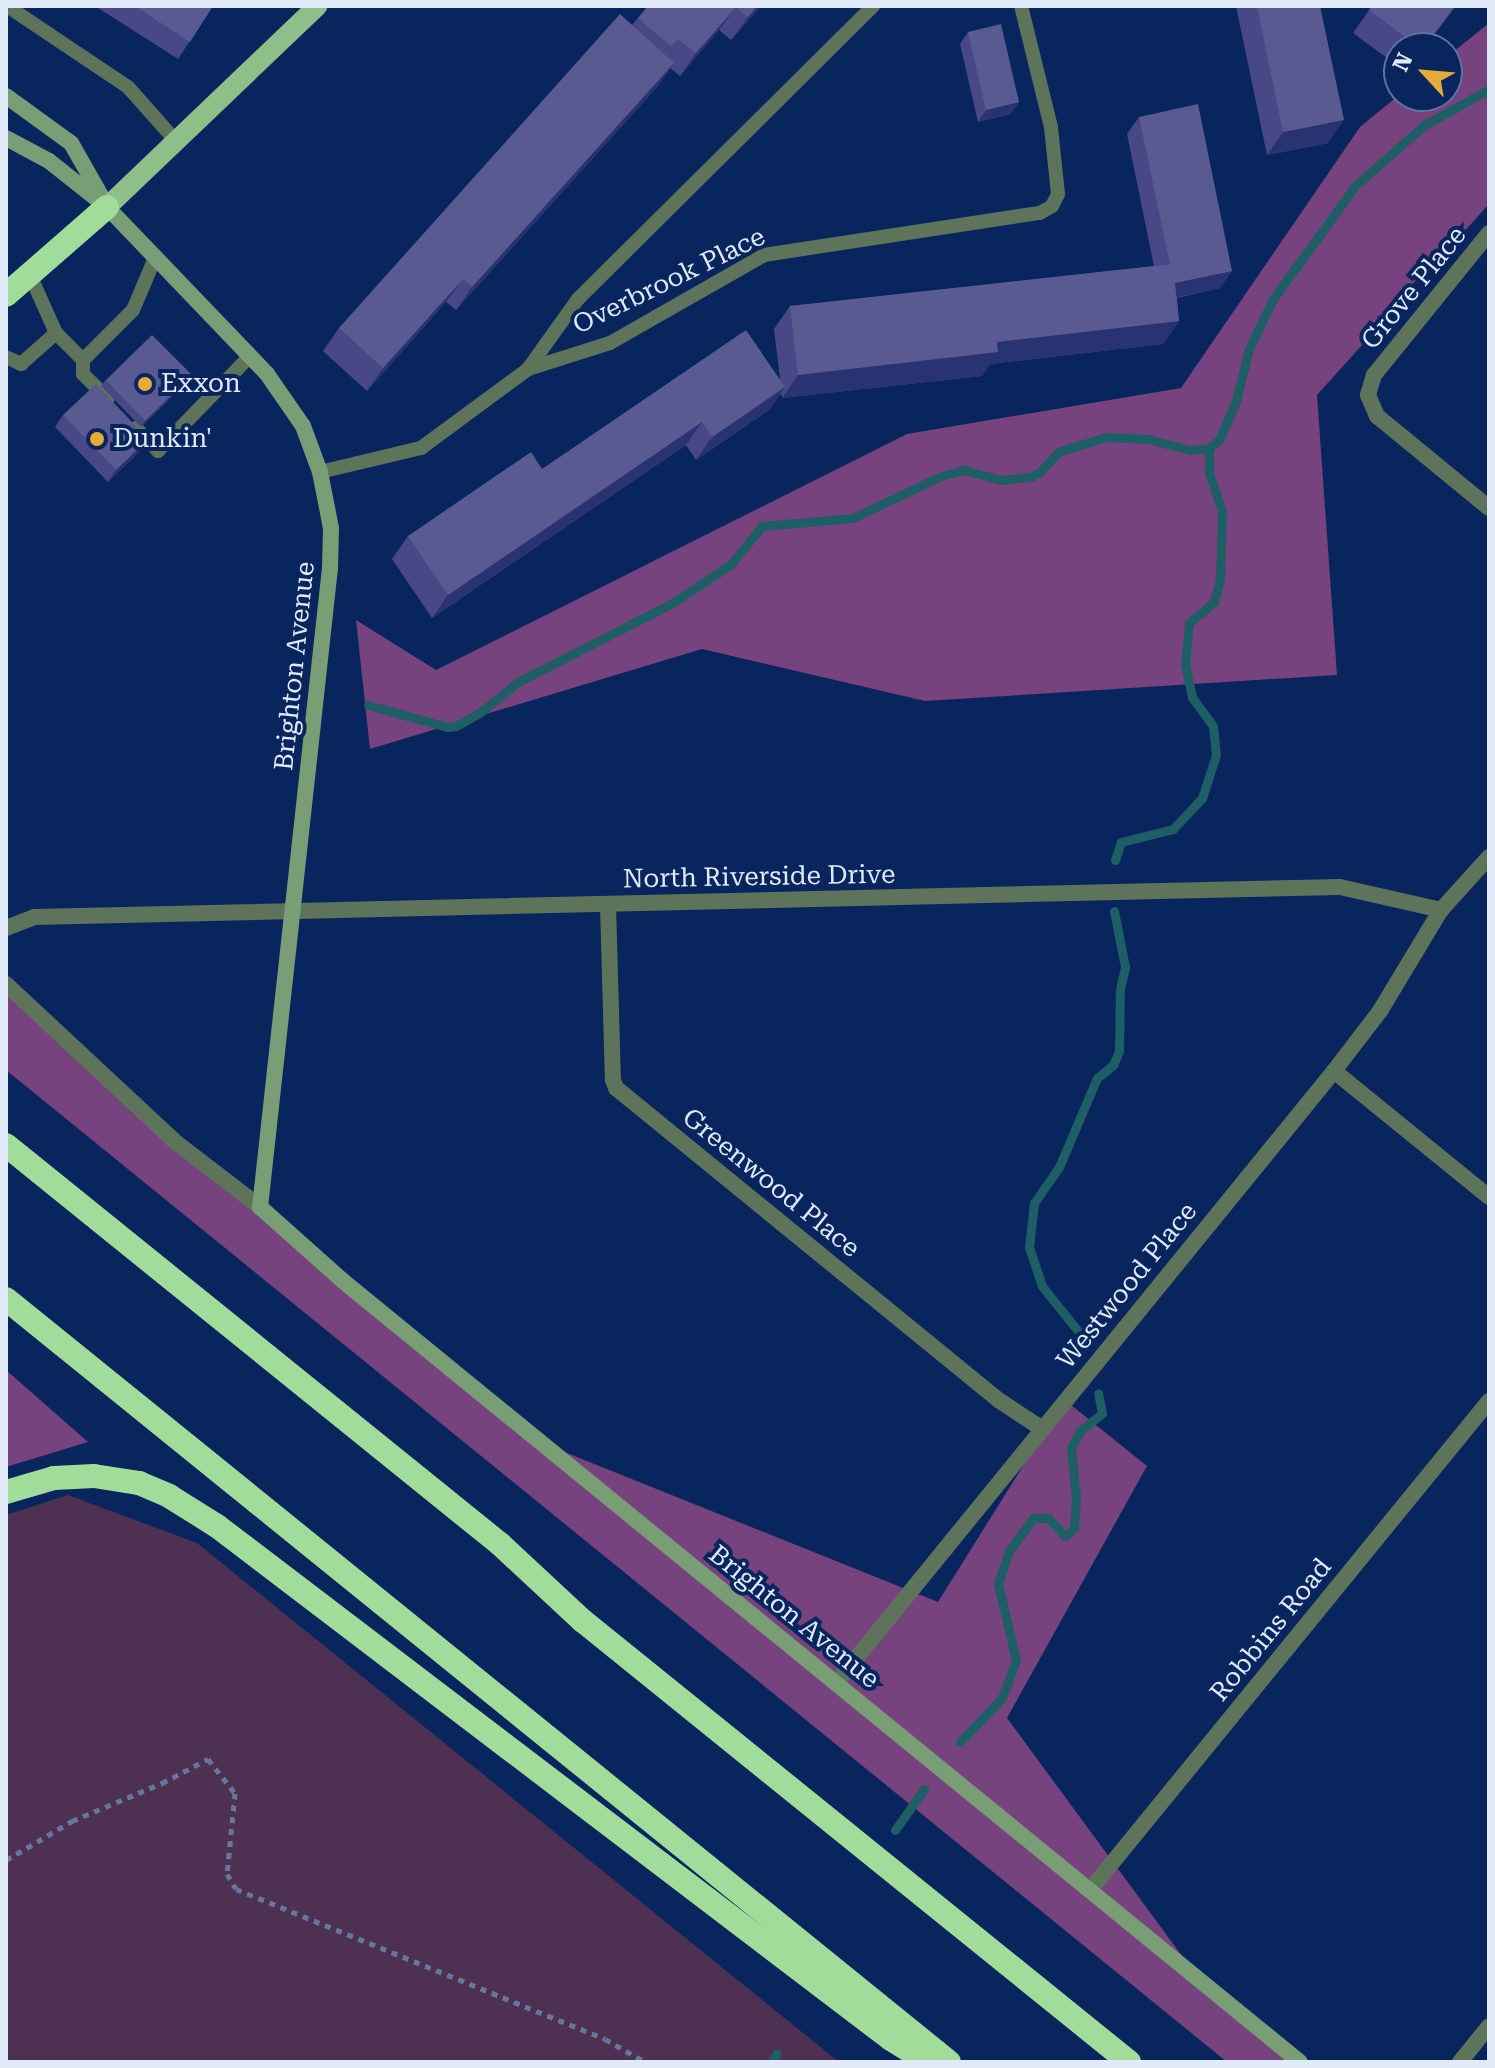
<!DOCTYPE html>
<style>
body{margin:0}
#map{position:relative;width:1495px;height:2068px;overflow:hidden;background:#09255e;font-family:"Roboto Serif",serif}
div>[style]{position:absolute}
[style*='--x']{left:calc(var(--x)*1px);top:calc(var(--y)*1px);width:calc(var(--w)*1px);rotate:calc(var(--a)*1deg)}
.green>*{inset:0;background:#4e3152}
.forest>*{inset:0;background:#76437e}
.stream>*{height:9px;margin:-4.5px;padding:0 4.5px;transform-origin:4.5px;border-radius:4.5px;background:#1d5f64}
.path>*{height:5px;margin-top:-2.5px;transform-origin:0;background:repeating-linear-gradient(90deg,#64789f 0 6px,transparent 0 12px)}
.lane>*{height:14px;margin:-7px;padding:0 7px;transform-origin:7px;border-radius:7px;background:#5d745a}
.street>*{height:16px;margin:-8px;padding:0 8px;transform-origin:8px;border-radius:8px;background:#5d745a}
.secondary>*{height:16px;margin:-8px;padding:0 8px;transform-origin:8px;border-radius:8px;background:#799e75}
.primary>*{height:20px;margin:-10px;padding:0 10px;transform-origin:10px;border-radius:10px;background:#8ebf89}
.highway>*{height:24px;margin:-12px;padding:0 12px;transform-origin:12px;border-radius:12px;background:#a2dc9b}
.wall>*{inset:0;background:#494887}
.shaded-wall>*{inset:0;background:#293371}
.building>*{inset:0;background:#5a5a93}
.dots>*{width:22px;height:22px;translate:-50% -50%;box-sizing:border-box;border:4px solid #09255e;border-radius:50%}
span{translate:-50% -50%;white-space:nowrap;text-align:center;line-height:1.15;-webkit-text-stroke:8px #09255e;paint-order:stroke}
.street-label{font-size:26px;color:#e1eaf8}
.poi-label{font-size:26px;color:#e1eaf8}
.left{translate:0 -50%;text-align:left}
.frame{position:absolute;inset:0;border:8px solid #e1eaf8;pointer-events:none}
.north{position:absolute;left:1383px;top:32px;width:80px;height:80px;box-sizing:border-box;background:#09255e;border:2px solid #5f749c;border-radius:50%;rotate:296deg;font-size:22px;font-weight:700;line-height:32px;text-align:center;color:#e1eaf8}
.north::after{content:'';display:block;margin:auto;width:28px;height:36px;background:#e5ad35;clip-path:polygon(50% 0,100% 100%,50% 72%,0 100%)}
</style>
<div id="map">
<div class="green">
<i style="clip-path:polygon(68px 1495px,197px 1543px,839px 2062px,6px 2062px,6px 1515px)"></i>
</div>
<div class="forest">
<i style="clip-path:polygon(1489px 23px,1489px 204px,1317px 395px,1337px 675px,925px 701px,702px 649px,370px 749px,356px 620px,436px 670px,907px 434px,1181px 388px,1360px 127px,1399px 95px,1447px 96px,1447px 57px)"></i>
<i style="clip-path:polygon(6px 994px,557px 1449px,938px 1602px,1038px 1442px,1071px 1405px,1147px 1466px,1007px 1718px,1199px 1979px,1299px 2062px,1227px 2062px,6px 1070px)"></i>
<i style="clip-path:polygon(6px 1370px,88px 1442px,6px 1467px)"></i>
</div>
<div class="stream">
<i style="--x:368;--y:705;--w:83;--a:15.4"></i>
<i style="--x:448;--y:727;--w:8;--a:-7"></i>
<i style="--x:456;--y:726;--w:25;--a:-29"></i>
<i style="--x:478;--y:714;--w:51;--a:-38.7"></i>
<i style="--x:518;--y:682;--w:175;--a:-27.1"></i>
<i style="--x:674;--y:602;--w:69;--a:-33.7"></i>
<i style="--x:731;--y:564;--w:49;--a:-50.8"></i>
<i style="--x:762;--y:526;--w:91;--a:-5"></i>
<i style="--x:853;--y:518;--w:98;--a:-25.5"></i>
<i style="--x:941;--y:476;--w:24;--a:-15"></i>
<i style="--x:964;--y:470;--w:38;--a:15"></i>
<i style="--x:1001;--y:480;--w:30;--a:-6"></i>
<i style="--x:1031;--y:477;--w:12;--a:-31"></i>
<i style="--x:1041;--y:471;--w:25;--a:-48"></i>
<i style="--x:1058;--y:452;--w:50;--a:-17.4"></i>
<i style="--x:1106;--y:437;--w:42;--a:2.7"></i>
<i style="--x:1148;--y:439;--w:43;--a:14.7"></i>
<i style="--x:1190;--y:450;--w:19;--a:-6"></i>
<i style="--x:1209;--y:448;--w:13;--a:-39"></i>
<i style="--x:1219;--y:440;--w:43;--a:-66.4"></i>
<i style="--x:1236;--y:401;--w:54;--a:-76"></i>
<i style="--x:1249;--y:349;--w:55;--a:-64.4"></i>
<i style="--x:1273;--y:299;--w:140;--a:-54"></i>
<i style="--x:1355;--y:186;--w:91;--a:-41.4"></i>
<i style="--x:1423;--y:126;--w:76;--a:-29.3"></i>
<i style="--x:1115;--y:860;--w:19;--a:-72"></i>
<i style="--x:1121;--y:842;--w:54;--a:-14"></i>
<i style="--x:1173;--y:829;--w:42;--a:-46.9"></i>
<i style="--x:1202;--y:798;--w:45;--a:-72"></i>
<i style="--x:1216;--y:755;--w:29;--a:-96"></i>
<i style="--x:1213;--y:726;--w:36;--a:-126"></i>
<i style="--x:1192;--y:697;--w:33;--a:-102"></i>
<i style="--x:1185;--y:665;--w:42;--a:-84.6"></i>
<i style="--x:1189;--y:623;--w:33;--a:-40"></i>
<i style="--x:1214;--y:602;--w:24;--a:-75"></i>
<i style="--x:1220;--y:579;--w:68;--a:-88.3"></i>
<i style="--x:1222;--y:511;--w:39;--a:-109"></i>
<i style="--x:1209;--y:474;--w:26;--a:-90"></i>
<i style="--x:1078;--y:1331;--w:58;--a:-128.7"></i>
<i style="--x:1042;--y:1286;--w:41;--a:-108.4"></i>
<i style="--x:1029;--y:1247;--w:44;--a:-83.5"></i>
<i style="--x:1034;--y:1203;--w:44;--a:-55.2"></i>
<i style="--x:1059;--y:1167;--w:97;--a:-66.9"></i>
<i style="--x:1097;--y:1078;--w:21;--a:-39"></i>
<i style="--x:1113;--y:1065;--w:15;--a:-67"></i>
<i style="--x:1119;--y:1051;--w:62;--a:-89.1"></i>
<i style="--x:1120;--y:989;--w:23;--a:-77"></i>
<i style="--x:1125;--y:967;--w:57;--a:-101.1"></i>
<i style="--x:960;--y:1742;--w:61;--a:-46.3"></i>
<i style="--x:1002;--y:1698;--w:40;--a:-69.8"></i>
<i style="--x:1016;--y:1660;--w:78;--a:-103.3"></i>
<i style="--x:998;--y:1584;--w:35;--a:-72"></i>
<i style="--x:1009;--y:1551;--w:41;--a:-54"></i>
<i style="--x:1033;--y:1518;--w:15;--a:0"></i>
<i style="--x:1048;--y:1518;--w:25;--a:47"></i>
<i style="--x:1065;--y:1536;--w:12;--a:-42"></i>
<i style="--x:1074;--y:1528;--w:29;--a:-86"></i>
<i style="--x:1076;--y:1499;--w:51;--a:-95.6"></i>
<i style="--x:1071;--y:1448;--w:19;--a:-62"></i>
<i style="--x:1080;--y:1431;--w:28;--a:-39"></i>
<i style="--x:1102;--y:1413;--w:20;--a:-101"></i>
<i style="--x:895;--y:1830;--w:50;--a:-54.7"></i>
<i style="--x:772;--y:2062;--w:10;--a:-61"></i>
</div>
<div class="path">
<i style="--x:6;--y:1860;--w:77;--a:-30.6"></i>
<i style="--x:72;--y:1821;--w:98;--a:-22.9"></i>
<i style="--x:162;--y:1783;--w:52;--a:-27.6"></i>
<i style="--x:208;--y:1759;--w:43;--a:51.5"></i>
<i style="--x:235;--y:1793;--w:81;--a:95.6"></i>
<i style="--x:227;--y:1874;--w:17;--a:59"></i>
<i style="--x:236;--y:1889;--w:398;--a:22.1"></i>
<i style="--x:605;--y:2039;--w:46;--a:29.9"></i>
</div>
<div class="lane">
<i style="--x:7;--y:6;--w:146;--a:33.8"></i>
<i style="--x:128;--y:87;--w:72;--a:48.4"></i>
<i style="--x:30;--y:275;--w:64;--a:65.9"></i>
<i style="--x:56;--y:333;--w:38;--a:45"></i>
<i style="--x:83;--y:360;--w:71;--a:-45"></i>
<i style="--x:133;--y:310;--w:56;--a:-67.1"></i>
<i style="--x:6;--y:357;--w:17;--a:25"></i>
<i style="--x:21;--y:364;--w:47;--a:-41.5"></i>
<i style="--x:83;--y:360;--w:14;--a:90"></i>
<i style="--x:83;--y:374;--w:35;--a:45"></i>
<i style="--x:528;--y:369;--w:86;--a:-54.5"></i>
<i style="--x:578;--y:299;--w:416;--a:-44.8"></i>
<i style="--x:136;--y:428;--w:32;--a:46"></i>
<i style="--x:158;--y:451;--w:132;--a:-45.9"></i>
<i style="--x:320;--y:472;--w:104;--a:-13.4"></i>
<i style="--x:421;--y:448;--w:133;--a:-36.4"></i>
<i style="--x:528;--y:369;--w:86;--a:-17.6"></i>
<i style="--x:610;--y:343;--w:177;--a:-29.7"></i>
<i style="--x:764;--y:255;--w:279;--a:-8.7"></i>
<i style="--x:1040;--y:213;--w:14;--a:-30"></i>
<i style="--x:1052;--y:206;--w:13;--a:-63"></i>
<i style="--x:1058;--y:194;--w:67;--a:-96"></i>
<i style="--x:1051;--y:127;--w:125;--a:-103.9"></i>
</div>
<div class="street">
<i style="--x:1489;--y:233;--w:183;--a:129"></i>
<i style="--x:1374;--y:375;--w:21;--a:107"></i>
<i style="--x:1368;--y:395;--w:23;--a:67"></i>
<i style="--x:1377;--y:416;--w:145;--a:39.4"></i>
<i style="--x:608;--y:904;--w:176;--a:88.4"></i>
<i style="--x:613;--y:1080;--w:9;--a:69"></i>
<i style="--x:616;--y:1088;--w:495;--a:39.2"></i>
<i style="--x:1000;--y:1401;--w:49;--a:33.4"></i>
<i style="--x:6;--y:928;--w:30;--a:-21"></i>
<i style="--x:34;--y:917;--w:1306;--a:-1.32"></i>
<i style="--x:1340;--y:887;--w:104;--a:12.8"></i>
<i style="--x:1441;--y:910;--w:72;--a:-47.8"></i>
<i style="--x:6;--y:984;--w:229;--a:43"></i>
<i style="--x:173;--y:1140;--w:110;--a:37.6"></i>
<i style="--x:1334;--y:1071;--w:200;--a:39.1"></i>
<i style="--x:836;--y:1683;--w:789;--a:-50.86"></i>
<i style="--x:1334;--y:1071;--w:76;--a:-52.5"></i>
<i style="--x:1380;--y:1011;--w:118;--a:-58.9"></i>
<i style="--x:1090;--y:1890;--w:631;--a:-50.79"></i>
<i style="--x:1460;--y:2062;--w:46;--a:-51.1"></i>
</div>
<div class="secondary">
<i style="--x:6;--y:96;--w:80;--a:35.9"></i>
<i style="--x:71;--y:143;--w:64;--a:60.3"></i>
<i style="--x:6;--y:138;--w:49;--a:28.1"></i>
<i style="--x:49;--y:161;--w:74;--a:38.4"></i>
<i style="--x:107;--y:207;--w:231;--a:46.2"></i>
<i style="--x:267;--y:374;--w:63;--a:55.3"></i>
<i style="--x:303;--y:426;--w:49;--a:69.7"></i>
<i style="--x:320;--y:472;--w:57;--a:78.9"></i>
<i style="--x:331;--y:528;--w:40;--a:91.4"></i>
<i style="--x:330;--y:568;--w:643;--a:96.25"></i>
<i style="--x:260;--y:1207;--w:111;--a:41.7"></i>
<i style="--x:343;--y:1281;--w:1235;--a:39.22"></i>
</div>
<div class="primary">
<i style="--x:107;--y:207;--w:291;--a:-43.7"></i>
</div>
<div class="highway">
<i style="--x:6;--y:295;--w:134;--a:-41.1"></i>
<i style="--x:6;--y:1145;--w:635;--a:38.93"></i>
<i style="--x:500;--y:1544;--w:113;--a:42.9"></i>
<i style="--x:583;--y:1621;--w:702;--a:38.93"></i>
<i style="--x:6;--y:1299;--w:1213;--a:38.98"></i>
<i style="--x:6;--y:1492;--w:50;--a:-16.3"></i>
<i style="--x:54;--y:1478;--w:40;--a:-2.9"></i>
<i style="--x:94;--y:1476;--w:46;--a:8.8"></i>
<i style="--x:139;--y:1483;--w:33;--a:23"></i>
<i style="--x:169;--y:1496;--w:57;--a:32"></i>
<i style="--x:217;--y:1526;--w:847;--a:37.28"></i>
<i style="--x:891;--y:2039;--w:44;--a:31.9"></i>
</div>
<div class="wall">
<i style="clip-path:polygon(95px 6px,213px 6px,178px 59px)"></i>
<i style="clip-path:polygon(648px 6px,761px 6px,731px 40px,719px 30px,680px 76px,670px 68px,658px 86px,456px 310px,446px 302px,367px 391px,323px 351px,339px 328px,632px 25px)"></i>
<i style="clip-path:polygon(1236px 6px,1320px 6px,1328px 143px,1267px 155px)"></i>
<i style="clip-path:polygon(1372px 6px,1456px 6px,1424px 48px,1399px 48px,1399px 67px,1353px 33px)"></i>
<i style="clip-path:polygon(968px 32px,1019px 102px,1010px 114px,978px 122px,960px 44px)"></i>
<i style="clip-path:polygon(1139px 117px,1232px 271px,1220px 288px,1177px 298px,1179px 321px,1163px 344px,990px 364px,982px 376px,782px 398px,781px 393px,769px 410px,696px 460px,686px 445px,432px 618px,392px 559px,408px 536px,542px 469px,780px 379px,774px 329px,790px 306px,1154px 266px,1127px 134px)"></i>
<i style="clip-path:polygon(192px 375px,188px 381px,141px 427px,101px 386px,106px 380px)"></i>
<i style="clip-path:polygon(63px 415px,148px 439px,140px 451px,108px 482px,55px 427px)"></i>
</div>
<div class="shaded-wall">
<i style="clip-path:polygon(757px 6px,761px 6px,731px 40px,748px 17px)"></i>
<i style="clip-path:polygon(736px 7px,719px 30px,680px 76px,696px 53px)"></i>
<i style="clip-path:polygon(674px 63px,658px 86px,456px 310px,472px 287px)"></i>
<i style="clip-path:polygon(1019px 102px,1010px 114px,978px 122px,986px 110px)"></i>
<i style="clip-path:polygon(1344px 120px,1328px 143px,1267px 155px,1283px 132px)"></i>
<i style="clip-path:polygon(1232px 271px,1220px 288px,1161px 301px,1173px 283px)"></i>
<i style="clip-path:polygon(463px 279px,446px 302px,367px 391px,383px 368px)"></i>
<i style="clip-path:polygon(1179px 321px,1163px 344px,990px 364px,982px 376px,782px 398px,798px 375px,997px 342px)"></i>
<i style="clip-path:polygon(192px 375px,188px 381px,141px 427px,145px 421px)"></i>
<i style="clip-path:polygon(785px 387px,769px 410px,696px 460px,712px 437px)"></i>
<i style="clip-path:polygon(702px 422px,686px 445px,432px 618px,448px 595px)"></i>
<i style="clip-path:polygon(148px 439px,140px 451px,108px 482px,116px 470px)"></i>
</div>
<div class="building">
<i style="clip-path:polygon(135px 6px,213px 6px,190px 42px)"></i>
<i style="clip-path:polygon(648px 6px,757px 6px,748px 17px,736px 7px,696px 53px,678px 39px,671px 46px,638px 18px)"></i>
<i style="clip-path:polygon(1257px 6px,1320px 6px,1344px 120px,1283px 132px)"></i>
<i style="clip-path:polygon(1372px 6px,1455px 6px,1423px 48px,1420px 48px,1369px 10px)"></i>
<i style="clip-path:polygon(620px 14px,674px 63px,472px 287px,463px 279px,383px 368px,339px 328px)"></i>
<i style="clip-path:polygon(1001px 24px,1019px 102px,986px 110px,968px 32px)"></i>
<i style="clip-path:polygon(1198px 104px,1232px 271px,1175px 283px,1173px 264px,1170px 264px,1139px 117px)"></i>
<i style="clip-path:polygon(1173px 264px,1179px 321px,997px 342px,998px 352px,798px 375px,790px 306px)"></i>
<i style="clip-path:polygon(746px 330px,785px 387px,712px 437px,702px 422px,448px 595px,408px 536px,531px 452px,542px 469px)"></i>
<i style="clip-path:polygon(152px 335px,192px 375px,145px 421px,106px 380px)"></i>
<i style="clip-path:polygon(96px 384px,148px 439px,116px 470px,63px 415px)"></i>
</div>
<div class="dots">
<i style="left:145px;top:384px;background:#e5ad35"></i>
<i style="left:97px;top:439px;background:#e5ad35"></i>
</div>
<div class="street-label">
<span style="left:669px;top:281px;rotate:-26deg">Overbrook Place</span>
<span style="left:1414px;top:288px;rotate:-51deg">Grove Place</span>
<span style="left:295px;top:666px;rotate:-84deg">Brighton Avenue</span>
<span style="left:759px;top:877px;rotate:-1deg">North Riverside Drive</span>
<span style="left:771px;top:1183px;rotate:39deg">Greenwood Place</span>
<span style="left:1127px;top:1286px;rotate:-51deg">Westwood Place</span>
<span style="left:794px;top:1617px;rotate:39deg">Brighton Avenue</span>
<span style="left:1271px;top:1630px;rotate:-51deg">Robbins Road</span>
</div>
<div class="poi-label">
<span class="left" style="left:161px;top:384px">Exxon</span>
<span class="left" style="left:113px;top:439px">Dunkin'</span>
</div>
<div class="frame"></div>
<div class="north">N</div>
</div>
